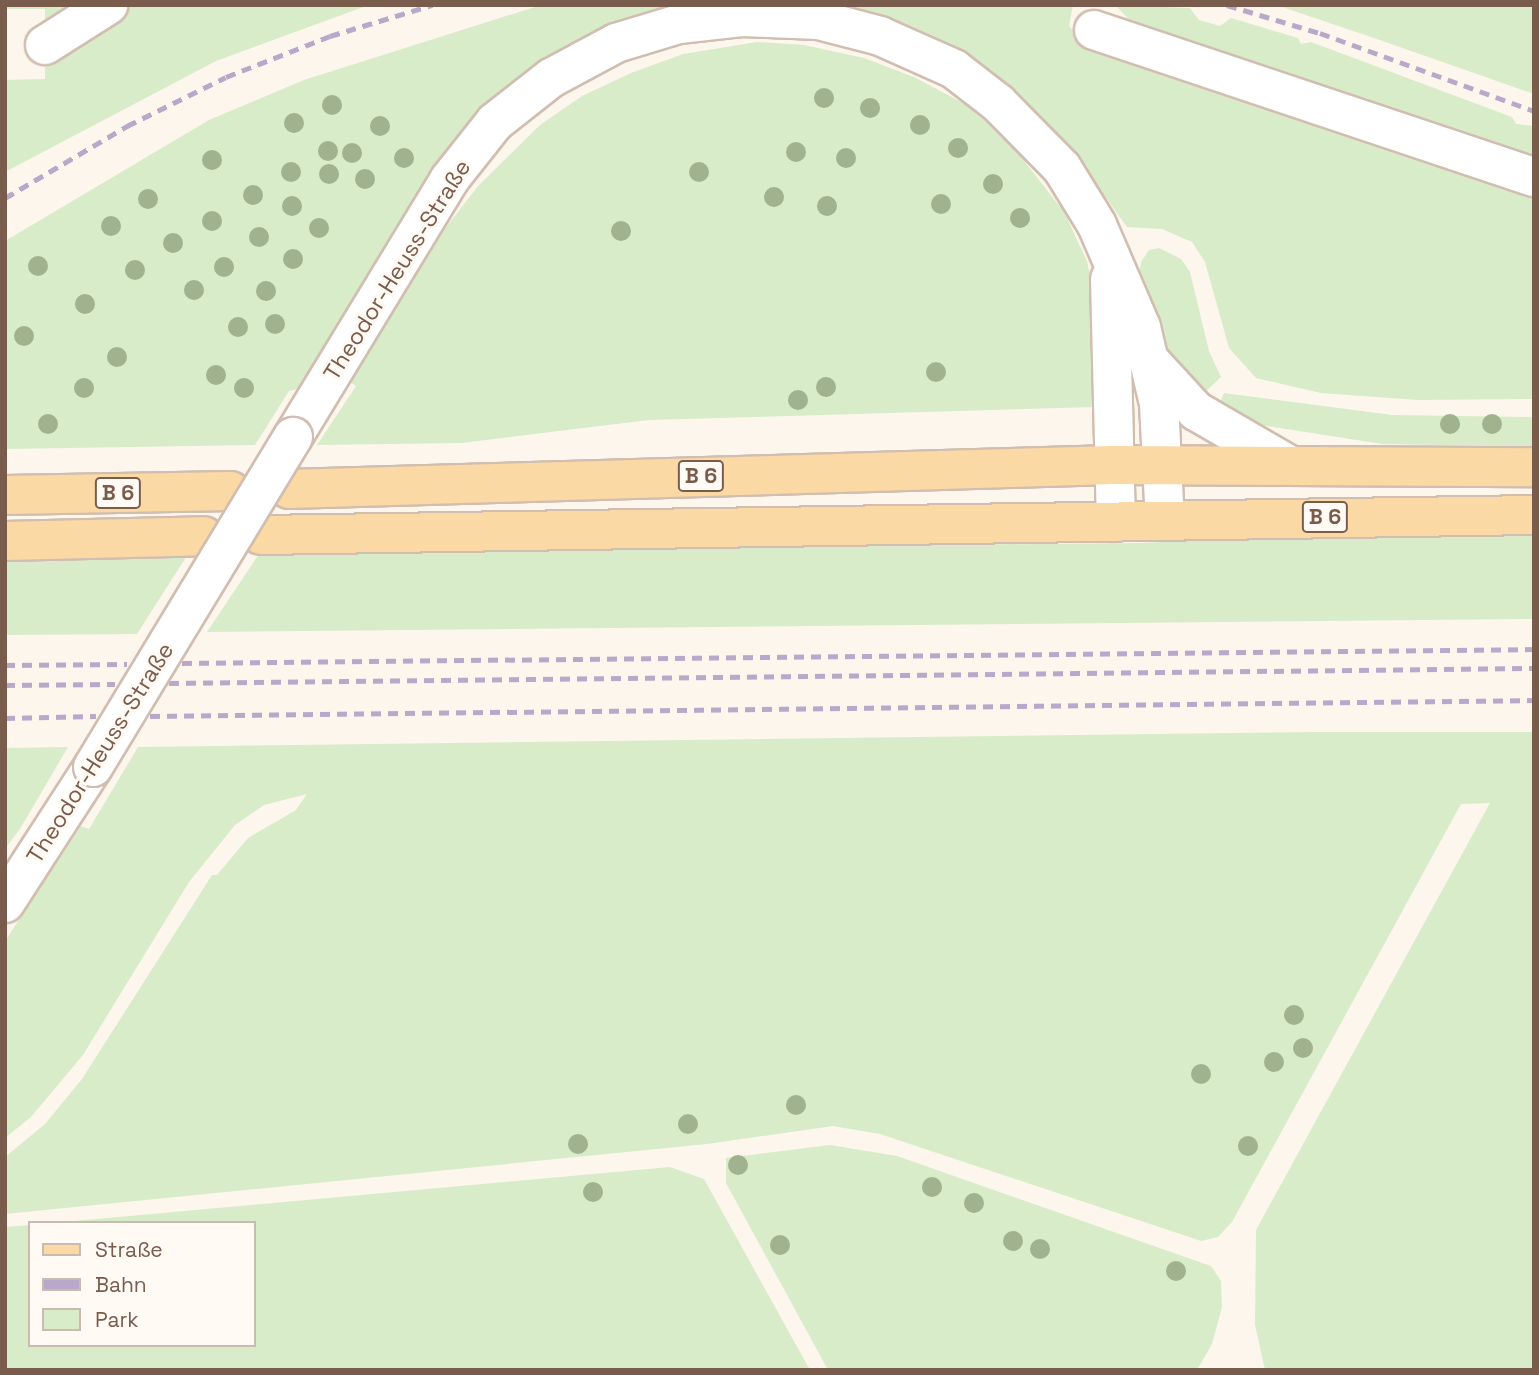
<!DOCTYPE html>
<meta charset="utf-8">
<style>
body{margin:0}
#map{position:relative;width:1539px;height:1375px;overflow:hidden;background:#fdf6ec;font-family:"Space Grotesk",sans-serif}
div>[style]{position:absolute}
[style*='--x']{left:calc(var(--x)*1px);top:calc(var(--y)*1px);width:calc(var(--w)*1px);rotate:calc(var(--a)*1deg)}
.green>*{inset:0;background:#d8ecc9}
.roads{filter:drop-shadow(2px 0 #d1beb0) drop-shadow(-2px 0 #d1beb0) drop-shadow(0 2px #d1beb0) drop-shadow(0 -2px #d1beb0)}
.minor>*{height:38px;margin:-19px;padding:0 19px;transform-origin:19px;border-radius:19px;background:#fff}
.major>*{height:38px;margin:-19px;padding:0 19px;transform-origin:19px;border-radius:19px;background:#fbd9a5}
.rail>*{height:5px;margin-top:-2.5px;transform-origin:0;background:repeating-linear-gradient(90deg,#b9a8c9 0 10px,transparent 0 17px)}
.bridges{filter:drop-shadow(2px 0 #d1beb0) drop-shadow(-2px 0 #d1beb0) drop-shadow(0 2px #d1beb0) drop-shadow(0 -2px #d1beb0)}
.minor-bridge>*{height:38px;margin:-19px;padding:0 19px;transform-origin:19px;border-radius:19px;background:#fff}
.trees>*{width:20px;height:20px;margin:-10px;border-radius:50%;background:#a0b28e}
span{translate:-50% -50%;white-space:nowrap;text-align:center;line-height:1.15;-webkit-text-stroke:6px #fffaf3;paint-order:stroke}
.shield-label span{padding:2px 5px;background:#fffaf3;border:2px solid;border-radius:5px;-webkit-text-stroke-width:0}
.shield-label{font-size:21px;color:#7a5c4d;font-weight:700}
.street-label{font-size:23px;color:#7a5c4d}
.frame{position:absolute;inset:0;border:7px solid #7a5c4d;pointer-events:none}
.legend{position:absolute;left:28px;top:1221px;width:228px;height:126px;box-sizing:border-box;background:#fffaf3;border:2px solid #cabbb1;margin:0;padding:9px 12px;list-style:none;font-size:21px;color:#7a5c4d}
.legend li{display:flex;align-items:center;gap:14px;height:35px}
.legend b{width:35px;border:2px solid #cabbb1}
</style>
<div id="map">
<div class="green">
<i style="clip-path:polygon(5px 5px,369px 5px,216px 61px,5px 172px,5px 80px,45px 79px,45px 9px,5px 9px)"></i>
<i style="clip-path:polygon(541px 5px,704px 5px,515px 84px,460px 133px,406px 210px,298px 389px,289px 391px,255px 445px,5px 449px,5px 241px,209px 120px,304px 80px)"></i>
<i style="clip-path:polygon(819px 5px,1073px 5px,1069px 26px,1081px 39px,1534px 194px,1534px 399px,1418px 400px,1321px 393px,1256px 378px,1229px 348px,1205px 262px,1192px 242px,1162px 229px,1127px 227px,1068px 145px,1009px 86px,962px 54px,915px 30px)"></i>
<i style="clip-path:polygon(1115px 5px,1190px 8px,1199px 20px,1220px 26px,1231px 18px,1298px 38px,1301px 44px,1311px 42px,1512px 117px,1516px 124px,1534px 126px,1534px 173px,1158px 49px)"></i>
<i style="clip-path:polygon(1276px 5px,1534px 5px,1534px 94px,1374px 38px)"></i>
<i style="clip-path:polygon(757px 42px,804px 45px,864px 58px,914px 77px,965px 104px,1008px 140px,1064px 212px,1087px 261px,1097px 310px,1095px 407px,649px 420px,462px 443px,317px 445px,356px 386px,350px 382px,444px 230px,478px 186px,540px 125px,582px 96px,631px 73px,683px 54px)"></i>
<i style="clip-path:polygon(1159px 248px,1181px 259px,1190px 272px,1209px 351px,1221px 377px,1202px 395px,1167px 356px,1139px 277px,1141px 262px,1149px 250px)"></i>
<i style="clip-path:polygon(1224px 393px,1392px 415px,1534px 417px,1534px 447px,1382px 444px,1261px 425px,1218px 407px)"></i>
<i style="clip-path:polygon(1420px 530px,1534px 531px,1534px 619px,207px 632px,261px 551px,1141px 543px)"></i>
<i style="clip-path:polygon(188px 554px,137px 634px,5px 635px,5px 559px)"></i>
<i style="clip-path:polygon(1317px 732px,1534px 732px,1534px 1370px,1265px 1370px,1255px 1325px,1256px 1230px,1490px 803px,1461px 804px,1232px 1222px,1218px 1237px,1201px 1241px,880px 1134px,833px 1126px,707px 1144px,5px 1214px,5px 1157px,45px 1124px,82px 1079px,212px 875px,217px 875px,248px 838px,296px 810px,307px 794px,264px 805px,235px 825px,189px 882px,83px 1055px,31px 1117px,5px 1138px,5px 941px,81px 826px,89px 829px,138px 747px)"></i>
<i style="clip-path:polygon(68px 747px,20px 829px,5px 849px,5px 748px)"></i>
<i style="clip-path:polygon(830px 1145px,897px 1156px,1211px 1266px,1221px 1281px,1222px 1307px,1212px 1344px,1197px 1370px,828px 1370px,726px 1183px,726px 1158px)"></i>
<i style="clip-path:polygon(670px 1167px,704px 1179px,810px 1370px,5px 1370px,5px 1227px,30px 1225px,30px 1345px,254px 1345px,254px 1223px,52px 1223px)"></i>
</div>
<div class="roads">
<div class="minor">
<i style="--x:1094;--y:30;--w:464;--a:18.5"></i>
<i style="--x:45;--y:45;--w:75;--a:-32.4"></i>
<i style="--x:1110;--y:279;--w:243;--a:88.6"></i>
<i style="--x:1152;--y:363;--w:65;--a:47.5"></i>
<i style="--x:1196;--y:411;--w:108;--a:30.1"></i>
<i style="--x:293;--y:437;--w:301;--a:-58.7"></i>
<i style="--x:449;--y:180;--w:74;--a:-51.6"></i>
<i style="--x:495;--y:122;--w:71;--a:-38.2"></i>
<i style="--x:551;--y:78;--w:74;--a:-28.3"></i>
<i style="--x:616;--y:43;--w:66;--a:-16.8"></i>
<i style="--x:679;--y:24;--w:63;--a:-6.3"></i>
<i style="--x:742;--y:17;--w:77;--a:2.2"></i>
<i style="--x:819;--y:20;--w:63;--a:14.7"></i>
<i style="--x:880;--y:36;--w:81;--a:24"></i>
<i style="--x:954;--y:69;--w:56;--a:37.7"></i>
<i style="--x:998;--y:103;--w:91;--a:45.4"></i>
<i style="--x:1062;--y:168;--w:67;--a:58.4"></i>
<i style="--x:1097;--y:225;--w:111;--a:66.7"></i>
<i style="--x:1141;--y:327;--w:79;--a:76.8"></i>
<i style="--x:1159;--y:404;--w:117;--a:87.1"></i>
<i style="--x:5;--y:903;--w:162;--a:-57.1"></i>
</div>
<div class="major">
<i style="--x:289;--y:489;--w:824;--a:-1.67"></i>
<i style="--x:1113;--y:465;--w:421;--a:0.3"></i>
<i style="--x:5;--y:495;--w:226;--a:-1"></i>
<i style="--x:261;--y:535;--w:1273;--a:-0.9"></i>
<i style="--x:5;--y:541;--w:199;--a:-1.4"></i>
</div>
</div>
<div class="rail">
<i style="--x:1227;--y:5;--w:97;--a:16.8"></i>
<i style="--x:1320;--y:33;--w:228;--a:20"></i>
<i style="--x:5;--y:198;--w:142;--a:-30.5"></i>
<i style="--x:127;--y:126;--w:110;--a:-26.3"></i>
<i style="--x:226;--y:77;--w:112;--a:-21.5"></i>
<i style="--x:330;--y:36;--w:107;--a:-16.9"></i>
<i style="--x:182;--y:663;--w:1352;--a:-0.59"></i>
<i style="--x:5;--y:665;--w:122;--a:-0.5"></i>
<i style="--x:169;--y:683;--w:1365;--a:-0.63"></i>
<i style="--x:5;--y:685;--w:110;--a:-0.5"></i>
<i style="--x:150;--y:716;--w:1384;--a:-0.66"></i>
<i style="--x:5;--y:718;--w:91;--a:-1.3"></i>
</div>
<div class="bridges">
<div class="minor-bridge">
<i style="--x:93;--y:767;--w:386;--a:-58.8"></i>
</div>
</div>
<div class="trees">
<i style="left:824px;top:98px"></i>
<i style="left:332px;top:105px"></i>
<i style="left:870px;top:108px"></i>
<i style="left:294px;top:123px"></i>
<i style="left:920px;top:125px"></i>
<i style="left:380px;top:126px"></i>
<i style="left:958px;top:148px"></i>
<i style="left:328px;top:151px"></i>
<i style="left:796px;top:152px"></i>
<i style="left:352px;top:153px"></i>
<i style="left:404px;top:158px"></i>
<i style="left:846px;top:158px"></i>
<i style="left:212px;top:160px"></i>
<i style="left:291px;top:172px"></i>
<i style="left:699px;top:172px"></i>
<i style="left:329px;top:174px"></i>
<i style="left:365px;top:179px"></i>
<i style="left:993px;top:184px"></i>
<i style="left:253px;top:195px"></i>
<i style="left:774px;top:197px"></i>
<i style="left:148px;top:199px"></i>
<i style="left:941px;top:204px"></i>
<i style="left:292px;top:206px"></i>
<i style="left:827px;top:206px"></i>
<i style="left:1020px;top:218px"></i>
<i style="left:212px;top:221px"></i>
<i style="left:111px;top:226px"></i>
<i style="left:319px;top:228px"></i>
<i style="left:621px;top:231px"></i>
<i style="left:259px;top:237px"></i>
<i style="left:173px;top:243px"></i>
<i style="left:293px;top:259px"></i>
<i style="left:38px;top:266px"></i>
<i style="left:224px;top:267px"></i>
<i style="left:135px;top:270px"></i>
<i style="left:194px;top:290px"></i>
<i style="left:266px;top:291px"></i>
<i style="left:85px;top:304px"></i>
<i style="left:275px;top:324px"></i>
<i style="left:238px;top:327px"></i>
<i style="left:24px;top:336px"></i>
<i style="left:117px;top:357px"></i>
<i style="left:936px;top:372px"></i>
<i style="left:216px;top:375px"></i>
<i style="left:826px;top:387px"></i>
<i style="left:84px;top:388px"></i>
<i style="left:244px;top:388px"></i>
<i style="left:798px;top:400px"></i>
<i style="left:48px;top:424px"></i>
<i style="left:1450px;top:424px"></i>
<i style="left:1492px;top:424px"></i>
<i style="left:1294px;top:1015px"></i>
<i style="left:1303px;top:1048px"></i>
<i style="left:1274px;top:1062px"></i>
<i style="left:1201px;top:1074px"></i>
<i style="left:796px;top:1105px"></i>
<i style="left:688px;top:1124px"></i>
<i style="left:578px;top:1144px"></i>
<i style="left:1248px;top:1146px"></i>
<i style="left:738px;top:1165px"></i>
<i style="left:932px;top:1187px"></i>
<i style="left:593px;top:1192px"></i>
<i style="left:974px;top:1203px"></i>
<i style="left:1013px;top:1241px"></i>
<i style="left:780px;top:1245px"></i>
<i style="left:1040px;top:1249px"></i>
<i style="left:1176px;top:1271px"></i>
</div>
<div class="shield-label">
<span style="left:701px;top:476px">B 6</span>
<span style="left:118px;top:493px">B 6</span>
<span style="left:1325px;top:517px">B 6</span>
</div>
<div class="street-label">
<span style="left:397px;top:270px;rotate:-58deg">Theodor-Heuss-Straße</span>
<span style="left:100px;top:753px;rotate:-58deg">Theodor-Heuss-Straße</span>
</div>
<div class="frame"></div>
<ul class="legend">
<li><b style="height:9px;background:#fbd9a5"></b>Straße</li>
<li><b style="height:9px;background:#b9a8c9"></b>Bahn</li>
<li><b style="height:19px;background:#d8ecc9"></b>Park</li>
</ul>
</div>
